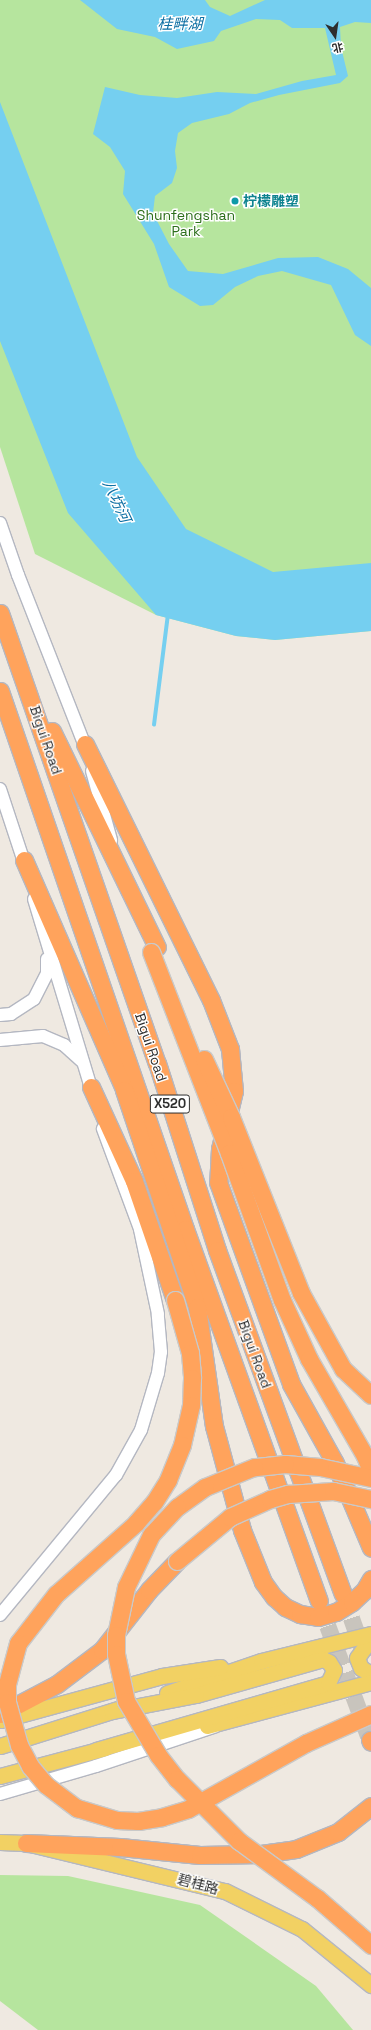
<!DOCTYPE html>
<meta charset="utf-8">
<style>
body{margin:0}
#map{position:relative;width:371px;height:2030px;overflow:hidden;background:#efe9e1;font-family:"Space Grotesk","Noto Sans SC",sans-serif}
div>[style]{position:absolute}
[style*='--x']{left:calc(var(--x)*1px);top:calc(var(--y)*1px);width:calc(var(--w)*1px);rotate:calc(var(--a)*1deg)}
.green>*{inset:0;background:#b6e59e}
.water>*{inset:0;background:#75cff0}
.stream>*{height:3.5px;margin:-1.75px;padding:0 1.75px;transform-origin:1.75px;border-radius:1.75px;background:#75cff0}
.highway-tunnel>*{height:17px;margin-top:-8.5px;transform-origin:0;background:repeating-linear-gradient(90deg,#c8c4bd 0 17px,transparent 0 25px)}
.roads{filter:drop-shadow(1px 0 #b4b7c1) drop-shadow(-1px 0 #b4b7c1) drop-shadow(0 1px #b4b7c1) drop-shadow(0 -1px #b4b7c1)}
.minor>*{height:12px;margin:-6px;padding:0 6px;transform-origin:6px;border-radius:6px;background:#fff}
.major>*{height:15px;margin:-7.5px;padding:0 7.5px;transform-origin:7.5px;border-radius:7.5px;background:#f2d163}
.highway>*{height:17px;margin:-8.5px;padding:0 8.5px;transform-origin:8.5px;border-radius:8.5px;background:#ffa35c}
.bridges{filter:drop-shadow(1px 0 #c9c9c9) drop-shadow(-1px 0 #c9c9c9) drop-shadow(0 1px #c9c9c9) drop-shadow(0 -1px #c9c9c9)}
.highway-bridge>*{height:17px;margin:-8.5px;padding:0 8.5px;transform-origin:8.5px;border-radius:8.5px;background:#ffa35c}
.dots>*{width:11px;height:11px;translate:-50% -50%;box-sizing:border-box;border:2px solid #fff;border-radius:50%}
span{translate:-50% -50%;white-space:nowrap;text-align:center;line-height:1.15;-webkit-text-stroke:3px #fff;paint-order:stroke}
.shield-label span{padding:1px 3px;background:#fff;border:1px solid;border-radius:3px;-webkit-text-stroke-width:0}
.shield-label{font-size:13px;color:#2e2e2e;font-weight:700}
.culture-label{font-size:14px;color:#0d838f;font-weight:700}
.left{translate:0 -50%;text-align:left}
.park-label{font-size:14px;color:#2c6e1b}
.street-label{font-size:14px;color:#2e2e2e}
.water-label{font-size:15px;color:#0d6fa3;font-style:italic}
.north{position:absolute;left:315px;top:16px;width:40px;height:40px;-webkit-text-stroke:3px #fff;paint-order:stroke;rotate:167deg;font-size:11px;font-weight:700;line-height:16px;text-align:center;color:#2e2e2e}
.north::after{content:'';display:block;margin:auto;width:14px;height:18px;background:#2e2e2e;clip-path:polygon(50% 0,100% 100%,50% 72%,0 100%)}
</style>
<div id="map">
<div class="green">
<i style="clip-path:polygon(0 0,371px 0,371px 631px,275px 640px,236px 636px,156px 615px,35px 554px,0 447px)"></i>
<i style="clip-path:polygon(0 1875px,68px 1876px,200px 1905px,316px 1986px,353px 2030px,38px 2030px,0 2001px)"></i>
</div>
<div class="water">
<i style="clip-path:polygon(80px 0,205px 0,210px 7px,230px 16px,265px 0,371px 0,371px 23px,355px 22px,340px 27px,341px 47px,348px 76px,340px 83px,279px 95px,250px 103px,229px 114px,192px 123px,178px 133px,175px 151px,177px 168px,172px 183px,155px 196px,153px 213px,169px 244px,188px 271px,223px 274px,278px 258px,318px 257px,348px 269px,371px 288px,371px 346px,355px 335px,331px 285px,282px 271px,258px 276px,235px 287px,213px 305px,200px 306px,169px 287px,154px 244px,123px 194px,125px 171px,110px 147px,93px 134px,105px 87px,140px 95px,177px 98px,217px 92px,256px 94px,302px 81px,336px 75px,325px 28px,292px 28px,280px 20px,256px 19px,221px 31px,214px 41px,177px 49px,155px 37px,117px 29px)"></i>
<i style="clip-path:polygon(0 102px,137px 457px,186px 529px,273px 572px,371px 563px,371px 631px,275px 640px,236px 636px,156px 615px,68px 513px,0 341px)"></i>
</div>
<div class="stream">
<i style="--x:154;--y:725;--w:112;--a:-82.8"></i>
</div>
<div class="highway-tunnel">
<i style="--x:343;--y:1594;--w:84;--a:70.5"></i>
<i style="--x:319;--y:1602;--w:147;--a:69.7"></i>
</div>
<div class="roads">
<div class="minor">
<i style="--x:0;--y:523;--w:55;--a:70.9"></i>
<i style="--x:18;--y:575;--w:189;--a:68.6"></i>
<i style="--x:92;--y:771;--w:72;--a:74.6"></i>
<i style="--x:0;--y:789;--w:83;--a:71.8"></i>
<i style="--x:34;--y:899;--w:204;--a:73.2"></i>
<i style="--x:0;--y:1015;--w:11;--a:-5"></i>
<i style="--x:11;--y:1014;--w:27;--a:-33"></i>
<i style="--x:34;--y:999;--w:28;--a:-63"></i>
<i style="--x:47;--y:974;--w:15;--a:-90"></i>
<i style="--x:0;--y:1040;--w:43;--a:-5.3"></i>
<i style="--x:43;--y:1036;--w:23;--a:23"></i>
<i style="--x:64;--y:1045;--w:25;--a:42"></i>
<i style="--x:0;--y:1615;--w:182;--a:-50.4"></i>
<i style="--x:116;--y:1475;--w:51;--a:-60.9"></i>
<i style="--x:141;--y:1430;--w:59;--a:-73.4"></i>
<i style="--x:158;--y:1373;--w:21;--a:-82"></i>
<i style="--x:161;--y:1352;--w:38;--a:-95"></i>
<i style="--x:158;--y:1314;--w:87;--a:-102"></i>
<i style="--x:140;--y:1229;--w:107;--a:-110.3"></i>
<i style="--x:0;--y:1794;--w:100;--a:-16.3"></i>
<i style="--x:96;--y:1766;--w:126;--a:-18.4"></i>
</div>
<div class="major">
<i style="--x:371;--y:1638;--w:24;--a:125"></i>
<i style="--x:357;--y:1658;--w:11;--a:68"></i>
<i style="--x:361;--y:1668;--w:12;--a:31"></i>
<i style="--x:167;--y:1693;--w:99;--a:-18.8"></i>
<i style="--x:261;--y:1661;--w:113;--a:-13.8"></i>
<i style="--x:1;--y:1720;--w:167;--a:-15.3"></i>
<i style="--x:162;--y:1676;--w:59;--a:-8.8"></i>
<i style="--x:207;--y:1726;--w:170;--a:-15"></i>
<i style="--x:0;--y:1746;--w:127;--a:-17.4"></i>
<i style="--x:96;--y:1750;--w:241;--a:-16.1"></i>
<i style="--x:328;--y:1683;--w:14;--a:-65"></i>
<i style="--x:334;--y:1670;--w:9;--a:-122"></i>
<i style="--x:329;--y:1662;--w:7;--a:-153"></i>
<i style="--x:323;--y:1659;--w:132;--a:164.2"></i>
<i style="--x:196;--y:1695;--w:86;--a:169.2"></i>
<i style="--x:0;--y:1776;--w:109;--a:-14.9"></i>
<i style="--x:0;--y:1842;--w:26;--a:2"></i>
<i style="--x:26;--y:1843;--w:205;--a:13.6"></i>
<i style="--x:225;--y:1891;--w:86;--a:26.3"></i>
<i style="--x:302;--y:1929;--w:89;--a:39.1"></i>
</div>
<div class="highway">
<i style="--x:0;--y:613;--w:477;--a:70.8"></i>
<i style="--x:157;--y:1063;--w:196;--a:72.2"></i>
<i style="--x:217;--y:1250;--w:366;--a:69.9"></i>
<i style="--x:0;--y:691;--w:569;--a:71.02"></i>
<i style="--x:185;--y:1229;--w:395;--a:70.2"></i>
<i style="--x:52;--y:731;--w:240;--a:64.1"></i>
<i style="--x:85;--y:744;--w:285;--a:63.8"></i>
<i style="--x:211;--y:1000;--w:53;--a:68.8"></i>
<i style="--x:230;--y:1049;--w:42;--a:84.6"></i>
<i style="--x:234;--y:1091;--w:60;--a:103.6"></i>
<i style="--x:220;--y:1149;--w:33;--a:93"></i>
<i style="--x:218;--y:1182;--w:215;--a:70.1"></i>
<i style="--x:291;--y:1384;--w:90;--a:60.9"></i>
<i style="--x:335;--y:1463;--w:92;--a:67"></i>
<i style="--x:24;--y:860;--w:262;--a:66.4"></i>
<i style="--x:91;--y:1087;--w:103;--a:65.4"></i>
<i style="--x:134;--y:1181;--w:126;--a:71"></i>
<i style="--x:124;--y:1090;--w:229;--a:71.4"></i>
<i style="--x:197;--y:1307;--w:120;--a:81.9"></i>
<i style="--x:214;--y:1426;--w:108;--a:74.9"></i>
<i style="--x:242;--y:1530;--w:56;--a:68"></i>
<i style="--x:263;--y:1582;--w:19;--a:54"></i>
<i style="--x:274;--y:1597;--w:15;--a:42"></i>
<i style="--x:285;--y:1607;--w:17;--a:25"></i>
<i style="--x:300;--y:1614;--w:18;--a:9"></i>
<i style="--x:318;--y:1617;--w:19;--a:-16"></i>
<i style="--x:336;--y:1612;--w:19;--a:-32"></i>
<i style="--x:352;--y:1602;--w:16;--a:-43"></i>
<i style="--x:364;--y:1591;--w:14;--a:-60"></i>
<i style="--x:0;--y:1714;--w:64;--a:-27.8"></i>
<i style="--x:57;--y:1684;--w:56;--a:-37.1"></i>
<i style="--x:102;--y:1650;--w:76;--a:-51.9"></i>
<i style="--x:149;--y:1590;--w:40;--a:-46"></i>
<i style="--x:370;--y:1740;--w:2;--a:63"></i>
<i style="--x:26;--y:1843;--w:94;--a:2.4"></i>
<i style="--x:120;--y:1847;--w:80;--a:5.7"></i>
<i style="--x:200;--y:1855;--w:61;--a:-0.9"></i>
<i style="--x:261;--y:1854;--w:35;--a:-8"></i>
<i style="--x:296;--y:1849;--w:45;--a:-22"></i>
<i style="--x:338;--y:1832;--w:42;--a:-38.2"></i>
</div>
</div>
<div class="bridges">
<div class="highway-bridge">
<i style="--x:151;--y:952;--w:216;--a:68.8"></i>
<i style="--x:229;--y:1153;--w:156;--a:70.2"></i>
<i style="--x:282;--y:1300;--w:65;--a:65.4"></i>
<i style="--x:309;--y:1359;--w:112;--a:60"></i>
<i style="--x:365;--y:1456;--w:16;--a:68"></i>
<i style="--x:204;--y:1059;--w:64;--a:65"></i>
<i style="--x:231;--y:1117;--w:189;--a:68.3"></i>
<i style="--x:301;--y:1293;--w:87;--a:61.1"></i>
<i style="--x:343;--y:1369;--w:38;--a:43"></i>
<i style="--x:175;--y:1300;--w:55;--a:74.2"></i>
<i style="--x:190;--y:1353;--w:25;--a:85"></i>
<i style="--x:192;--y:1378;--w:27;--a:92"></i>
<i style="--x:191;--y:1405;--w:41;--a:102.7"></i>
<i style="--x:182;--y:1445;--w:38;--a:112"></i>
<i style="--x:168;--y:1480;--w:26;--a:122"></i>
<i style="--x:154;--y:1502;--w:28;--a:131"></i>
<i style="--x:136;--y:1523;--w:107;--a:138.4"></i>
<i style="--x:56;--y:1594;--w:62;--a:127.8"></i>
<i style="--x:18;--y:1643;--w:42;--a:105"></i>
<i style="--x:7;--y:1684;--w:18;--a:90"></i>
<i style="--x:7;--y:1702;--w:45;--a:74.4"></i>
<i style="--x:19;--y:1745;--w:24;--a:62"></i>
<i style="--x:30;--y:1766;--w:25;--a:50"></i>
<i style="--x:46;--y:1785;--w:39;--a:37"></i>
<i style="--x:77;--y:1808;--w:42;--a:16.7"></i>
<i style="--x:117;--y:1820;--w:21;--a:3"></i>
<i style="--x:138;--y:1821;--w:24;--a:-9"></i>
<i style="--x:162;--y:1817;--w:27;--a:-17"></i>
<i style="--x:188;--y:1809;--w:135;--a:-29.2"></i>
<i style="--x:306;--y:1743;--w:71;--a:-24"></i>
<i style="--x:371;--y:1478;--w:52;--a:-167.8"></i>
<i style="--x:320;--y:1467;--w:35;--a:-175"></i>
<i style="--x:285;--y:1464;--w:31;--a:174"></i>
<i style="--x:254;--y:1467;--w:53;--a:157.8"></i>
<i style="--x:205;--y:1487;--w:34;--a:144"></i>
<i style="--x:177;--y:1507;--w:38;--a:133"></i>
<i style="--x:151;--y:1535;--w:58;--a:115.7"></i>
<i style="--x:126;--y:1587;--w:49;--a:101.8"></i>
<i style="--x:116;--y:1635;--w:19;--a:90"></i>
<i style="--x:116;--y:1654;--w:48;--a:78"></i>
<i style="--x:126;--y:1701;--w:63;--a:59.3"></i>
<i style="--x:158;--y:1755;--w:31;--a:52"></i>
<i style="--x:177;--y:1779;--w:88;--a:45"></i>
<i style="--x:239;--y:1841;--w:97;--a:36.2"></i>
<i style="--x:317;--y:1898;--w:72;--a:41"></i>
<i style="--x:177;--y:1561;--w:69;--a:-39.7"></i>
<i style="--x:230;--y:1517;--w:44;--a:-24.2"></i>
<i style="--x:270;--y:1499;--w:19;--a:-16"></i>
<i style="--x:288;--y:1494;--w:45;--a:-3.8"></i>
<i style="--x:333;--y:1491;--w:39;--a:12"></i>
</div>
</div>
<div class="dots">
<i style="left:235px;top:201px;background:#0f9aa8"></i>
</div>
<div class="shield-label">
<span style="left:170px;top:1104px">X520</span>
</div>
<div class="culture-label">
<span class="left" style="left:243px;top:201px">柠檬雕塑</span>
</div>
<div class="park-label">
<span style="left:186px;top:223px">Shunfengshan<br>Park</span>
</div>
<div class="street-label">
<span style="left:46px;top:740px;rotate:71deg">Bigui Road</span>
<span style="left:151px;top:1047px;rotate:71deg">Bigui Road</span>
<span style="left:255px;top:1354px;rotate:70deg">Bigui Road</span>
<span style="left:198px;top:1884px;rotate:15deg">碧桂路</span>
</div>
<div class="water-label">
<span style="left:180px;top:24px">桂畔湖</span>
<span style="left:117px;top:501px;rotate:65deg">八坊河</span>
</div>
<div class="north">北</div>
</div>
